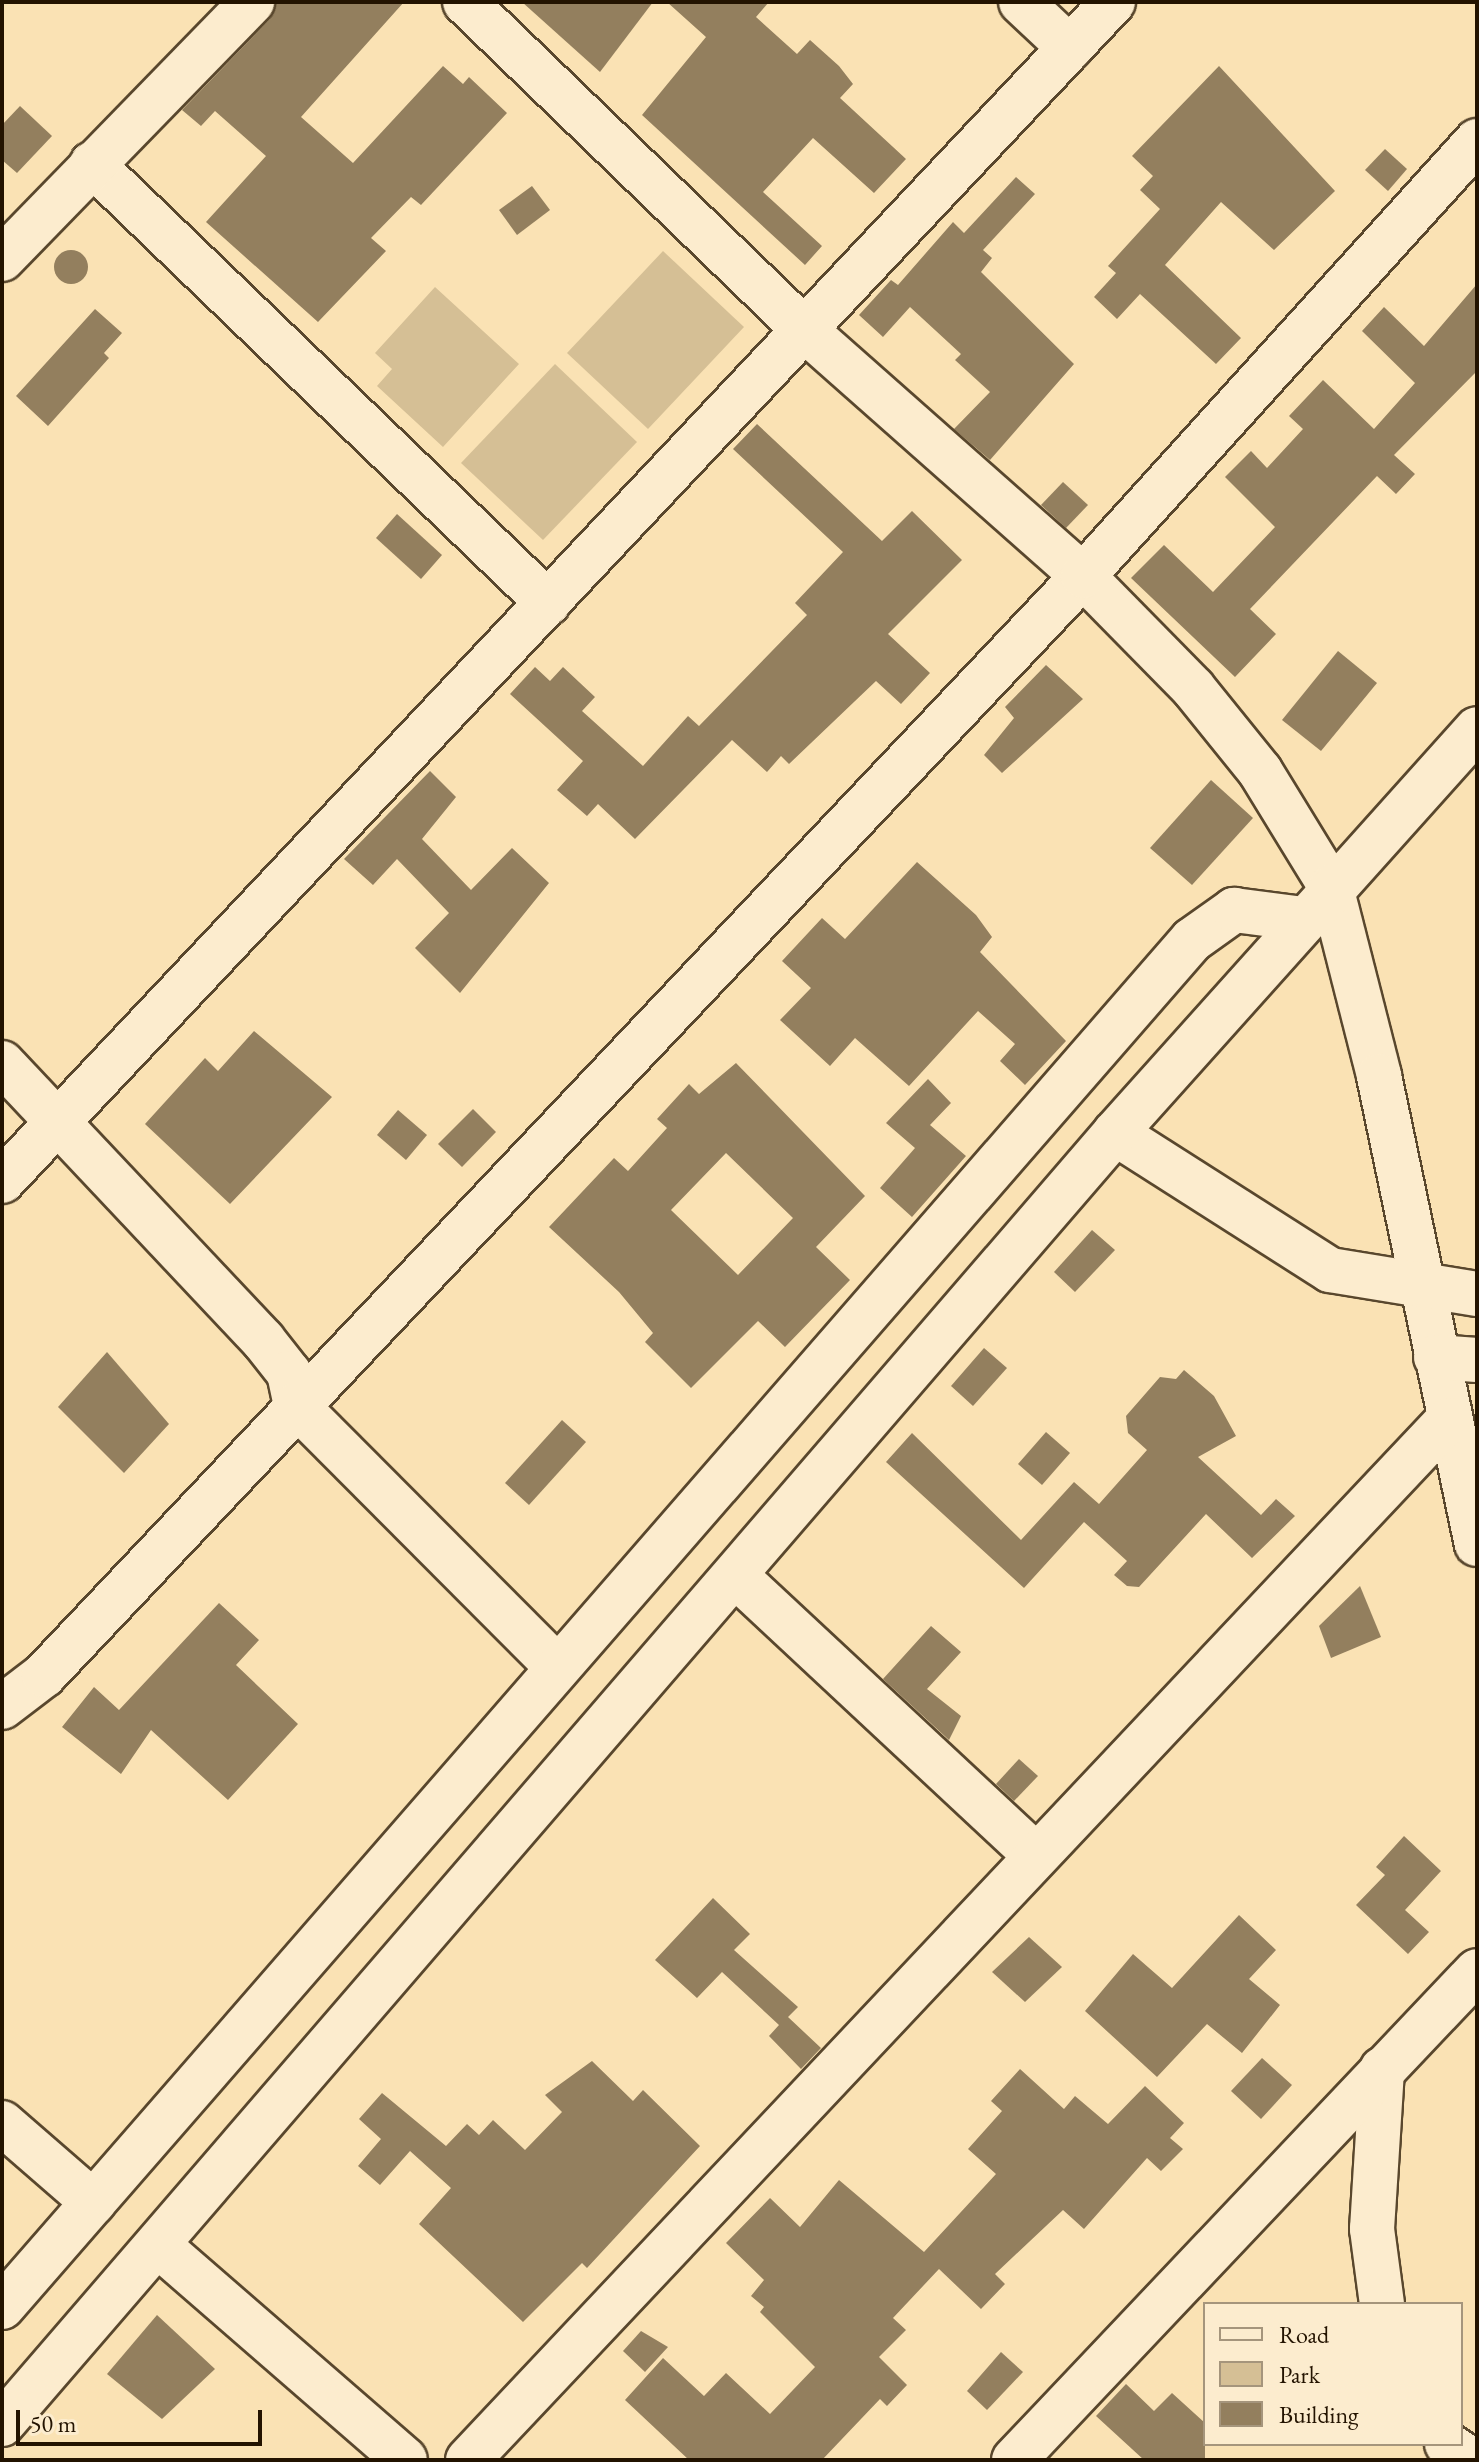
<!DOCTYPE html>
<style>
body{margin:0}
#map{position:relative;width:1479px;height:2462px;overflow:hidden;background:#fae2b4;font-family:"EB Garamond",serif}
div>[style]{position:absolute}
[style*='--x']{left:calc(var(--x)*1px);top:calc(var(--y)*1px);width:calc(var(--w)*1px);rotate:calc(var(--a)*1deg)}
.green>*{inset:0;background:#d5bf95}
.building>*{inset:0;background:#937f5e}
.round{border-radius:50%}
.roads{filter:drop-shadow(2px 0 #59472d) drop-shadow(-2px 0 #59472d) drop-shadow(0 2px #59472d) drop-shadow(0 -2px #59472d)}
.minor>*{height:44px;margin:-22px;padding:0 22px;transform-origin:22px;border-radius:22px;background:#fcecce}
span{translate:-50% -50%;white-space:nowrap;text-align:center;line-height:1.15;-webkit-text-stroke:6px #fcecce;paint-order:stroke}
.frame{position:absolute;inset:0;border:4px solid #231300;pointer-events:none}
.legend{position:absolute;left:1203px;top:2302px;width:260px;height:144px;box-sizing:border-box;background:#fcecce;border:2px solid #a5957c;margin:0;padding:10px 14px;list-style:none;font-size:24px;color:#231300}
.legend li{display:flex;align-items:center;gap:16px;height:40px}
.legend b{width:40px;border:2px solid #a5957c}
.scale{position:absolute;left:16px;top:2410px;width:246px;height:36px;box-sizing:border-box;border:4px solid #231300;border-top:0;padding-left:10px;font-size:24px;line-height:28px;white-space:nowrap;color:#231300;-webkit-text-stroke:6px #fcecce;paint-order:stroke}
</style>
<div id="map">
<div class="green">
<i style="clip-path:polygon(663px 251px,744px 327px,648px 429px,567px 353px)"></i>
<i style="clip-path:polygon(435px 287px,519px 364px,443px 447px,377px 386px,392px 369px,375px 353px)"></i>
<i style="clip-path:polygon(555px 364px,637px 442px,543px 540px,461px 463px)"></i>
</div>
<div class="building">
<i style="clip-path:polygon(276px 2px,404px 2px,301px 117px,353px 163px,443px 66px,463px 84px,469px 77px,507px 113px,421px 205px,411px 197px,371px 238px,386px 251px,318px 322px,206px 222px,266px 156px,215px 111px,201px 126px,182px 110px,270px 19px)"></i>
<i style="clip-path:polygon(522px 2px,653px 2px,600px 72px)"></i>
<i style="clip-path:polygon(667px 2px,769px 2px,756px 17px,797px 54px,810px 40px,839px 66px,853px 84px,840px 98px,906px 159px,874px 193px,813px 138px,763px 192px,822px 246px,805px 265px,642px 115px,706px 37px)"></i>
<i style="clip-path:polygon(1219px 66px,1335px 191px,1274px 250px,1221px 202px,1165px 265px,1241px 338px,1216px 364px,1140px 294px,1117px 319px,1094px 297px,1116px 273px,1108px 266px,1160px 209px,1140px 190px,1153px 176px,1132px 156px)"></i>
<i style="clip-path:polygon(20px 106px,52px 136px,17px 173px,2px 160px,2px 125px)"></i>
<i style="clip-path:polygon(1385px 149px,1407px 169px,1388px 191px,1365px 170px)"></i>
<i style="clip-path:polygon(1016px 177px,1035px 194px,983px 250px,992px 258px,981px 272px,1074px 364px,990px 460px,954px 429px,990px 392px,955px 360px,961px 354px,910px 307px,883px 337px,859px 315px,891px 280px,898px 285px,953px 222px,964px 233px)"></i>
<i style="clip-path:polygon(532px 186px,550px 210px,517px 235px,499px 210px)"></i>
<i class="round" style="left:54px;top:250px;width:34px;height:34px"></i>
<i style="clip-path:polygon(1477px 284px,1477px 371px,1394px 455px,1415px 474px,1396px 494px,1377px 476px,1250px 609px,1276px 634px,1235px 677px,1131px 578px,1164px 545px,1213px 592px,1275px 527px,1225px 477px,1251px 451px,1267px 468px,1303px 429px,1289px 416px,1323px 380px,1374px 429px,1415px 383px,1362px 331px,1384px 307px,1424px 346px)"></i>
<i style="clip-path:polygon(95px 309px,122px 333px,104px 353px,109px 358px,48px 426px,16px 396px)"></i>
<i style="clip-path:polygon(757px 424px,882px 541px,912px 511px,962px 560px,888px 634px,930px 673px,901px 704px,876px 681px,789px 764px,781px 756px,767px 772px,732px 740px,635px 839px,598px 804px,587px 816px,557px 790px,583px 761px,510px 694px,535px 667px,550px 681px,563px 667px,595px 697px,582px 711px,643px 766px,688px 716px,699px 726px,807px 615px,795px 603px,843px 552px,733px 449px)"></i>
<i style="clip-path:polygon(1063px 482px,1088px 505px,1066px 528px,1041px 505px)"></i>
<i style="clip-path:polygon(397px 514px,442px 555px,421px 579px,376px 538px)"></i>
<i style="clip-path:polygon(1338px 651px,1377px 683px,1321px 751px,1282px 720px)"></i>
<i style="clip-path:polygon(1046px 665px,1083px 699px,1002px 773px,984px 755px,1014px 718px,1005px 707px)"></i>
<i style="clip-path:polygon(430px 771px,456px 797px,422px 839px,471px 890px,512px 848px,549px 883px,460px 993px,415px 948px,449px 913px,397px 859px,373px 885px,344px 859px)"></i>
<i style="clip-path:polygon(1211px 780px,1253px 818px,1192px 885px,1150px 848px)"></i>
<i style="clip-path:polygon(917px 862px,976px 915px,992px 937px,980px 952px,1066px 1041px,1025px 1085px,1000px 1061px,1015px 1044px,978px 1011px,909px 1086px,855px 1038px,830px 1066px,780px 1020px,811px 988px,782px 961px,822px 918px,845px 939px)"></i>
<i style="clip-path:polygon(254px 1031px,332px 1097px,230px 1204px,145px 1124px,205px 1058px,218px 1071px)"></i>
<i style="clip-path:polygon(evenodd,736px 1063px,865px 1196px,816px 1247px,850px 1280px,785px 1347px,758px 1321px,691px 1388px,645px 1342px,653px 1333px,619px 1292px,549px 1227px,614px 1158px,628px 1171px,667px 1128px,657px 1119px,689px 1084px,699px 1094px,736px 1063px,726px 1153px,793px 1218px,738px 1275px,671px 1210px,726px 1153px)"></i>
<i style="clip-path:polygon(928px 1079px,951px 1103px,930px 1125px,966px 1156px,912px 1217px,880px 1188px,915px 1148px,886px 1123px)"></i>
<i style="clip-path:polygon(473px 1109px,496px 1132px,462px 1167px,438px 1144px)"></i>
<i style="clip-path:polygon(398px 1110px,427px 1135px,406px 1160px,377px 1135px)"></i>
<i style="clip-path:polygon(1092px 1230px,1115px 1250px,1075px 1292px,1054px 1272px)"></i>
<i style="clip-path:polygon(984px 1348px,1007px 1368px,973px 1406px,951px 1386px)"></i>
<i style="clip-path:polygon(107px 1352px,169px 1424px,124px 1473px,58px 1407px)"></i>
<i style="clip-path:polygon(1184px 1370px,1214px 1396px,1236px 1436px,1198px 1457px,1261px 1515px,1276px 1499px,1295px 1516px,1252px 1558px,1206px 1514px,1139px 1587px,1127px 1586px,1114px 1575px,1127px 1561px,1084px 1522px,1024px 1588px,886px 1462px,912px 1433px,1021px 1540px,1074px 1482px,1099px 1504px,1147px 1450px,1128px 1433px,1126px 1416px,1160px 1377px,1176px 1379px)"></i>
<i style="clip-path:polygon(562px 1420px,586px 1442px,529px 1505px,505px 1483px)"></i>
<i style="clip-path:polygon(1046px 1432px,1070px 1453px,1042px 1485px,1018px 1464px)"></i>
<i style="clip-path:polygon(1360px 1586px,1381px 1637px,1331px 1658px,1319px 1626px)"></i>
<i style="clip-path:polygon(219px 1603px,259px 1640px,236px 1665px,298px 1724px,228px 1800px,151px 1730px,121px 1774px,62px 1727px,94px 1687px,119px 1710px)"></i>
<i style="clip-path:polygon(931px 1626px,961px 1652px,927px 1689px,961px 1716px,949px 1740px,883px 1679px)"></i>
<i style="clip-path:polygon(1019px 1759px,1038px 1776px,1014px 1801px,996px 1784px)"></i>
<i style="clip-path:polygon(1404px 1836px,1441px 1871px,1405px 1910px,1429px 1932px,1408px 1954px,1356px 1905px,1385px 1875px,1376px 1867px)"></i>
<i style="clip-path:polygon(713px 1898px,750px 1934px,734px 1950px,798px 2007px,788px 2017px,821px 2048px,801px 2069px,769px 2036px,779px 2025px,722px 1972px,697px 1998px,655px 1960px)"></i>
<i style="clip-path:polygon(1239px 1915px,1276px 1950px,1249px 1979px,1280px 2005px,1242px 2053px,1207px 2024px,1157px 2077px,1085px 2011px,1133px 1954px,1172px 1988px)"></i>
<i style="clip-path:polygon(1029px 1937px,1062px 1967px,1025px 2002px,992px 1972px)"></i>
<i style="clip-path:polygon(1262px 2058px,1292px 2085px,1261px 2119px,1231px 2091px)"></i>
<i style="clip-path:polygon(592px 2061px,633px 2101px,643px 2090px,700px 2146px,587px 2268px,582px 2263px,523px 2322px,419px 2224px,451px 2188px,410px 2151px,380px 2185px,358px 2166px,381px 2139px,359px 2119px,382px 2093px,446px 2146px,467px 2124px,479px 2135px,493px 2120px,525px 2150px,562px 2112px,545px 2095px)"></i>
<i style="clip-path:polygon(1020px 2069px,1064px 2109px,1075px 2096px,1108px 2124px,1145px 2086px,1184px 2123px,1170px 2138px,1183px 2149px,1161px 2171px,1147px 2158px,1084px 2229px,1063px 2210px,995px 2274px,1005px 2284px,981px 2309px,939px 2269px,893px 2318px,906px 2330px,879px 2357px,907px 2385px,887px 2406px,880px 2399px,822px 2460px,689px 2460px,625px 2400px,663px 2358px,704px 2396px,726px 2373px,770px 2414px,815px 2367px,760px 2312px,764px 2307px,751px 2296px,764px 2280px,726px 2243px,770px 2198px,800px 2227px,839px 2180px,924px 2252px,996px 2174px,968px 2149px,1002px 2111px,991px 2101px)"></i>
<i style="clip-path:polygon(157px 2315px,215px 2369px,162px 2419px,107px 2374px)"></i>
<i style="clip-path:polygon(641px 2331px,668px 2347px,645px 2372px,623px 2351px)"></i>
<i style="clip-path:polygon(1001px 2352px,1023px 2372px,987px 2410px,967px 2391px)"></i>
<i style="clip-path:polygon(1126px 2384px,1154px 2411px,1172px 2393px,1205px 2423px,1205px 2460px,1144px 2460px,1096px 2416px)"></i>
</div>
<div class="roads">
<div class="minor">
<i style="--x:465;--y:2;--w:472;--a:44"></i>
<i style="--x:805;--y:330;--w:371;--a:41.5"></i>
<i style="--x:1083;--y:576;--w:157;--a:45.5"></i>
<i style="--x:1193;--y:688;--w:107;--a:51.1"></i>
<i style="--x:1260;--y:771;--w:136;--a:58.5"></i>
<i style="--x:1331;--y:887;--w:195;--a:75.7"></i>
<i style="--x:1379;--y:1076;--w:478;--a:78.2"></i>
<i style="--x:1021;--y:2;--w:67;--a:43.2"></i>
<i style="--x:92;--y:164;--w:633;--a:43.91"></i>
<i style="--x:2;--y:259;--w:359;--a:-45.8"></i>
<i style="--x:2;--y:1063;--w:381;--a:46.7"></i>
<i style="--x:263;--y:1340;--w:42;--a:51.8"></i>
<i style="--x:289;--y:1373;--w:33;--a:78"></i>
<i style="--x:296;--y:1405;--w:368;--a:45.1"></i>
<i style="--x:1115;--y:1133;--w:255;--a:32.5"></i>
<i style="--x:1330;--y:1270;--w:149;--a:9.3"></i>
<i style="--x:2;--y:1181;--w:1620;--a:-46.7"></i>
<i style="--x:1436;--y:1357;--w:41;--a:4.2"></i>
<i style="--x:736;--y:1576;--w:410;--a:43"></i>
<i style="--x:2;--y:1707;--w:53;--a:-37.3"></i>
<i style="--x:44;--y:1675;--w:1512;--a:-46.61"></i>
<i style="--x:1083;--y:576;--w:587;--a:-47.83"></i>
<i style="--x:2;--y:2123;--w:121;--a:41"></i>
<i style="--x:158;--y:2245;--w:327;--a:41"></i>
<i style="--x:1382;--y:2304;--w:76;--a:-97.6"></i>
<i style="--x:1372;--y:2229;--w:160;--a:-86.4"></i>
<i style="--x:2;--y:2307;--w:1812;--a:-48.96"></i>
<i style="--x:1192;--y:940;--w:52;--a:-35.5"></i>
<i style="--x:1234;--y:910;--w:70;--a:7.4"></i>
<i style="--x:2;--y:2424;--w:1705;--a:-49.23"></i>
<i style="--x:1115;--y:1133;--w:542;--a:-48.14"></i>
<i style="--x:1447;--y:2444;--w:29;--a:34"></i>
<i style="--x:468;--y:2460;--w:1429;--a:-46.7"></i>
<i style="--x:1014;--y:2460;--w:673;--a:-46.56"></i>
</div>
</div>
<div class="frame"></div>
<ul class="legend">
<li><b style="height:10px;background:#fcecce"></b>Road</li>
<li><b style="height:22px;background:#d5bf95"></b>Park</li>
<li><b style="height:22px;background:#937f5e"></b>Building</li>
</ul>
<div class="scale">50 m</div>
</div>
